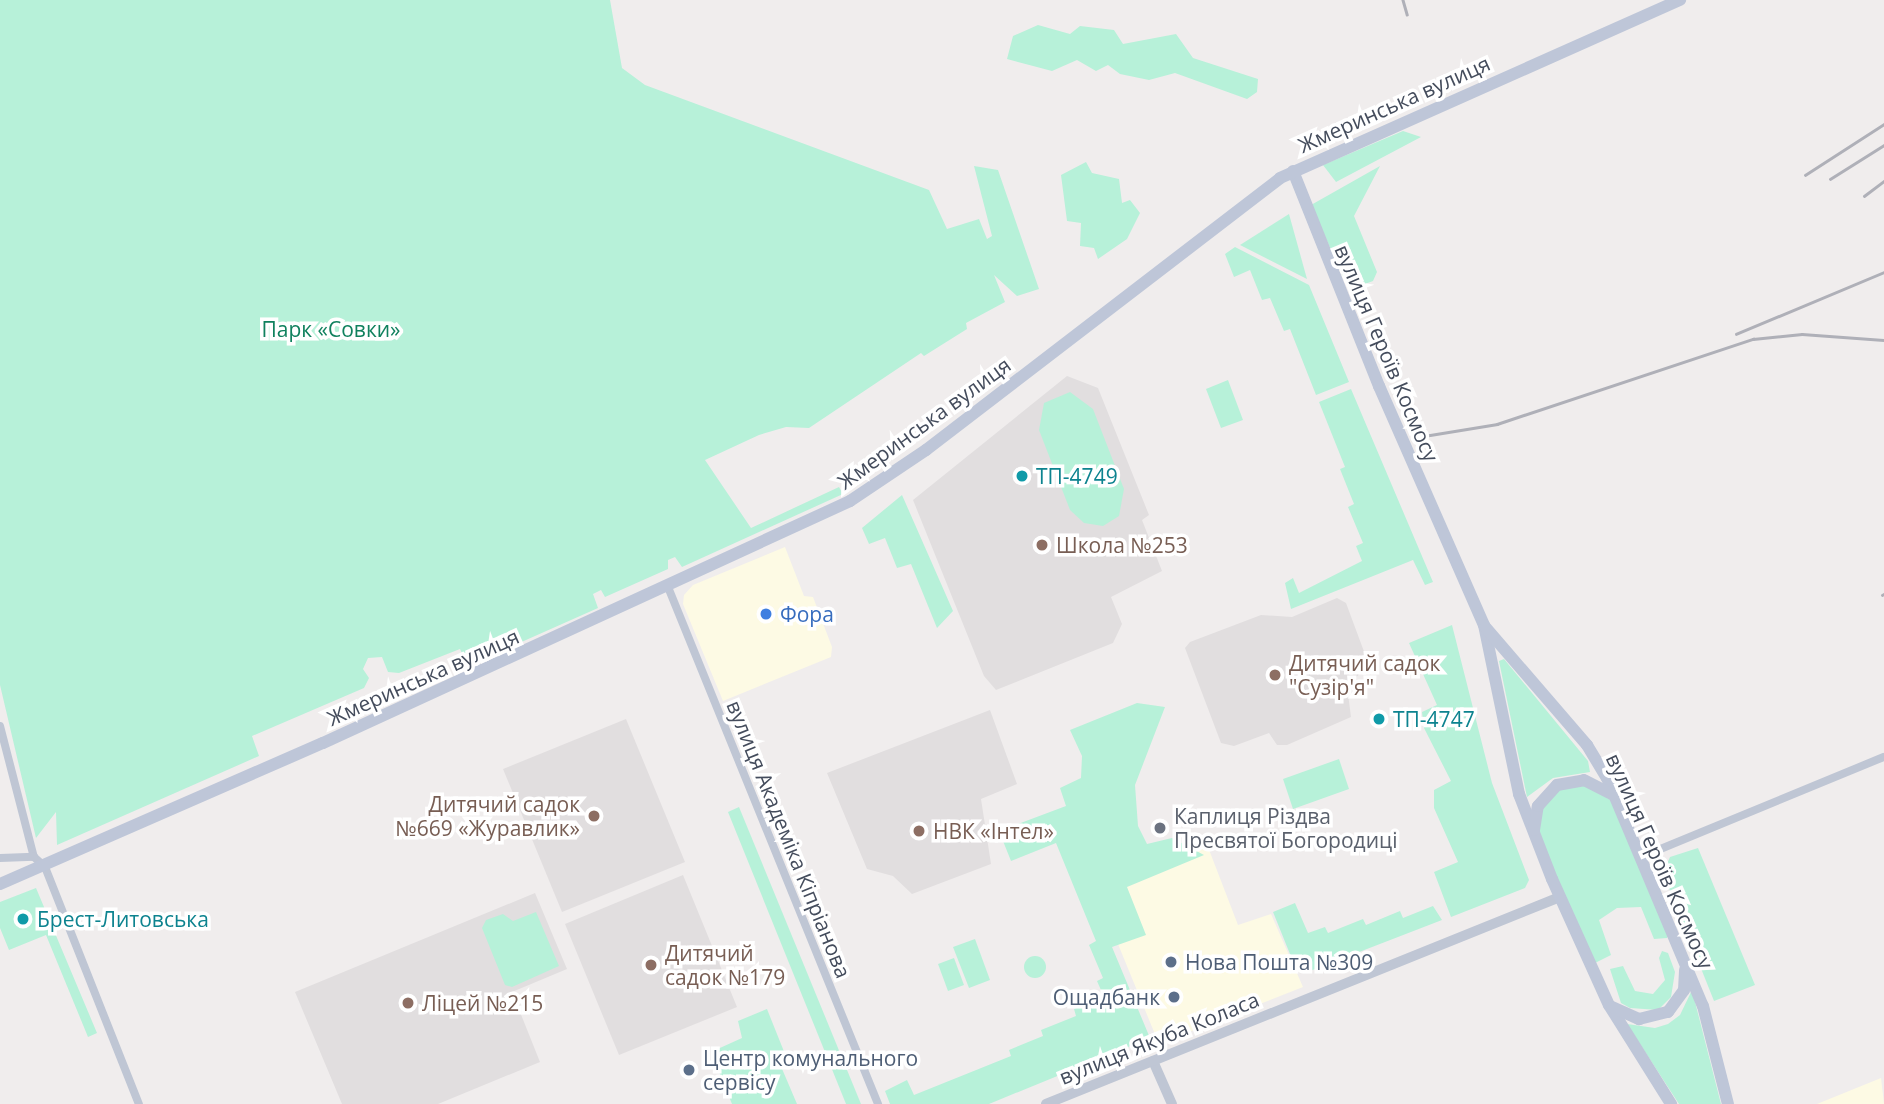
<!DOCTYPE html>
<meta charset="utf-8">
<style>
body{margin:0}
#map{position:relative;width:1884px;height:1104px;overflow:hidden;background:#f0eded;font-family:"Open Sans",sans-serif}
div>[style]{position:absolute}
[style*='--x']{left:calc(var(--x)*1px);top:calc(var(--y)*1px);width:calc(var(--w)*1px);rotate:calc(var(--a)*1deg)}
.commercial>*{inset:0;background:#fdfae4}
.education>*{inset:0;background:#e1dedf}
.green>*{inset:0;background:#b7f1d9}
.round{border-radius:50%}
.minor>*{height:8px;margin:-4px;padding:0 4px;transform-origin:4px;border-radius:4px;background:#bfc6d4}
.tertiary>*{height:10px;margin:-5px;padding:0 5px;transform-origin:5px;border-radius:5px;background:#bfc6d4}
.secondary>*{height:12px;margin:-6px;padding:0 6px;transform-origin:6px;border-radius:6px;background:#bec6d8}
.rail>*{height:2.5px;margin:-1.25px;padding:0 1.25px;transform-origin:1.25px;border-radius:1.25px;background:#afb0b8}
.dots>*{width:19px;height:19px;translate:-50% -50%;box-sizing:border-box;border:4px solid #fff;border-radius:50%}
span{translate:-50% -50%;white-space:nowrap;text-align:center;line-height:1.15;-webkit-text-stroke:7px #fff;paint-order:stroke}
.street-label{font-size:21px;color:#444c5c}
.park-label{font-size:21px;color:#10815e}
.culture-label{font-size:21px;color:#0d838f}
.left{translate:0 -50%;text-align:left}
.education-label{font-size:21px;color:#785e54}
.right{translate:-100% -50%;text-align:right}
.shop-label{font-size:21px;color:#366cbe}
.worship-label{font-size:21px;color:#5b616d}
.service-label{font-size:21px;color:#4e5e75}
</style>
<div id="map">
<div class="commercial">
<i style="clip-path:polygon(785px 547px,804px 596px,813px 597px,832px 647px,831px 657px,723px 701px,683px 604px,684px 595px,693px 585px)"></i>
<i style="clip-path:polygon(1208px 847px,1238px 925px,1271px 914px,1303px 987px,1159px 1044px,1095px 888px)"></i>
<i style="clip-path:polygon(1881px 1078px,1884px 1104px,1817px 1104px)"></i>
</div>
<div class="education">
<i style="clip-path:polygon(1067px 376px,1098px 388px,1149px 515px,1142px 520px,1162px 571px,1111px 597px,1122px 624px,1113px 643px,996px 690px,984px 676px,913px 500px)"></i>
<i style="clip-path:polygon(1337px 598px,1346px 603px,1369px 665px,1347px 686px,1351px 717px,1287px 745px,1277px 745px,1269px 733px,1234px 746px,1221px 743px,1185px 648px,1190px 642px,1261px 615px,1292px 617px)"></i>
<i style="clip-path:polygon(990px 710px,1017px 784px,981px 799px,991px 864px,912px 894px,893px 876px,867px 869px,827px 773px)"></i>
<i style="clip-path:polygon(626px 719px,685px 862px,562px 912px,503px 769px)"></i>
<i style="clip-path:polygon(683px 875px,737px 1007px,619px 1055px,565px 924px)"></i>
<i style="clip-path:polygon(535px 893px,567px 969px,512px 992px,540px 1062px,438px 1104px,342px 1104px,295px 992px)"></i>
</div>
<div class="green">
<i style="clip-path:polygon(0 0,610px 0,622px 68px,645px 85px,929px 190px,947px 229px,979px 219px,987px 239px,992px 236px,974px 166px,998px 170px,1039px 289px,1017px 296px,994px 275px,1005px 302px,966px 323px,967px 329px,924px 356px,921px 353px,809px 428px,786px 427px,759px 435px,705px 460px,751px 528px,839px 487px,843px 494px,682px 567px,675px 557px,668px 560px,668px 569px,605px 597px,601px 590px,593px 594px,598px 608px,474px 663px,466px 662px,460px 649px,399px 673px,388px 672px,382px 657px,368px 658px,363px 669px,369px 678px,364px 688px,252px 736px,259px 756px,57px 845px,56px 812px,36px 838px,0 685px)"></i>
<i style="clip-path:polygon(1038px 25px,1070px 34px,1080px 26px,1114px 30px,1123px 44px,1176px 34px,1193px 58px,1258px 79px,1257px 92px,1247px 99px,1175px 73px,1149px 80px,1120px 74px,1108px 65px,1096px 71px,1077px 60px,1052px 71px,1007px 59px,1013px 36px)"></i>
<i style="clip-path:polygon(1403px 131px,1421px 137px,1336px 182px,1323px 165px)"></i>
<i style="clip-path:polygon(1086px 162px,1092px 173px,1119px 179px,1122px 203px,1130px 200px,1140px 213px,1127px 239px,1098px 259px,1094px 248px,1080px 246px,1081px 223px,1067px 221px,1061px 175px)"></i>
<i style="clip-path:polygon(1380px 166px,1354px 216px,1377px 272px,1373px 281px,1349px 290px,1311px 205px)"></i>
<i style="clip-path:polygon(1289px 214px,1307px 279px,1240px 245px)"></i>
<i style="clip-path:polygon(1235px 247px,1309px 285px,1349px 382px,1316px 395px,1290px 329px,1284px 331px,1270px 298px,1262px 300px,1250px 270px,1234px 277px,1225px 254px)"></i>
<i style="clip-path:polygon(1228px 380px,1243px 420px,1221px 428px,1206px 389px)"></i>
<i style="clip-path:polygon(1351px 389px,1433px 582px,1425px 585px,1413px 560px,1291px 609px,1285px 583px,1293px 578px,1299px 593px,1362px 561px,1356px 546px,1363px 543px,1348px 507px,1354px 504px,1340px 469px,1345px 467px,1319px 402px)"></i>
<i style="clip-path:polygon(1070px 392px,1093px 409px,1124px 489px,1119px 516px,1103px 526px,1084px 523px,1070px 510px,1039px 430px,1044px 403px)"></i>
<i style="clip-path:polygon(902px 495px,953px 611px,937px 628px,911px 564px,897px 568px,885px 538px,869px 544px,862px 528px)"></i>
<i style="clip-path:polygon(1452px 625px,1492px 783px,1529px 880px,1525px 888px,1451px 917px,1434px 872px,1458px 862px,1434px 808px,1434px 790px,1451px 781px,1424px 728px,1422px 712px,1437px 705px,1409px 643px)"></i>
<i style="clip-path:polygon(1504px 659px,1588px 761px,1590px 772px,1553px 778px,1527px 797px,1499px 661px)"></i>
<i style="clip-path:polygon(1137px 703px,1165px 707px,1135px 785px,1138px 826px,1147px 844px,1172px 838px,1204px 855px,1127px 887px,1146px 935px,1112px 947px,1150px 1038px,989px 1104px,890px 1104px,885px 1091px,907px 1080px,914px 1095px,1011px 1056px,1009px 1050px,1043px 1036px,1041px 1030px,1076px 1016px,1074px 1009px,1104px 997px,1097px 981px,1103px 978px,1089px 945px,1096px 941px,1056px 843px,1011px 861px,1003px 841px,997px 841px,997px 832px,1066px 806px,1060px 788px,1081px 778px,1082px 756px,1070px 730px)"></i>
<i style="clip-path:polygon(1339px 759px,1349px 789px,1293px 809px,1283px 779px)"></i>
<i style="clip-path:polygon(1583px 784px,1614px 802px,1669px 933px,1667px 938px,1654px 939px,1641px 907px,1617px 908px,1599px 920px,1611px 955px,1595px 963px,1537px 832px,1544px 803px,1559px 789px)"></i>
<i style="clip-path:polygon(739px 807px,861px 1104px,846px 1104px,728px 812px)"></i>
<i style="clip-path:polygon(1698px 848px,1755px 985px,1714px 1001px,1663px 873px,1670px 857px)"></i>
<i style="clip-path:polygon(36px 888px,97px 1033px,88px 1037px,46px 935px,9px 950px,0 928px,0 902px)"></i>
<i style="clip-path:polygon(1295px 903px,1308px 933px,1325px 927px,1328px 933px,1363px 919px,1366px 925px,1400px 911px,1403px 918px,1433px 906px,1442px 920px,1310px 971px,1294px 964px,1273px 912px)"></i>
<i style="clip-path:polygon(536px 912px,559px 966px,512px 987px,505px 985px,482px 928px,486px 920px,503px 914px,513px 921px)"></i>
<i style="clip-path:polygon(975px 939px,990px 980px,969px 988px,953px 947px)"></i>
<i style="clip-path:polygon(1662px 951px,1668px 953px,1675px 972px,1671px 997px,1658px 1010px,1630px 1008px,1621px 1003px,1610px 969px,1623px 966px,1635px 991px,1653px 994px,1665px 980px,1659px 958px)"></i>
<i class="round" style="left:1024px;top:956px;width:22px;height:22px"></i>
<i style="clip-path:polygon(954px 958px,964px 985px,948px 991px,938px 964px)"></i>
<i style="clip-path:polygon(1692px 990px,1721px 1104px,1679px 1104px,1627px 1024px,1655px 1028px,1668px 1024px,1680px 1015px)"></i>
<i style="clip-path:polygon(767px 1009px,785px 1054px,777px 1057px,797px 1104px,732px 1104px,711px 1052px,742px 1038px,738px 1021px)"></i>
</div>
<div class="minor">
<i style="--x:668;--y:587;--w:558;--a:67.89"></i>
<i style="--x:0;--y:726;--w:135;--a:75.5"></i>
<i style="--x:34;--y:857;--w:15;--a:42"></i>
<i style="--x:45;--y:867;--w:255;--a:68.4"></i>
<i style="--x:1641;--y:857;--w:263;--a:-22.4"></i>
<i style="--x:0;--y:858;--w:34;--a:-2"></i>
</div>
<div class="tertiary">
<i style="--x:1153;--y:1061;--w:47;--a:66.2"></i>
<i style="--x:1046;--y:1104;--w:554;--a:-21.94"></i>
</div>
<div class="secondary">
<i style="--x:1293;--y:171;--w:232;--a:68.2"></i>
<i style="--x:1379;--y:386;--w:261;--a:66.3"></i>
<i style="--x:1484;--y:625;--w:173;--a:78.3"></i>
<i style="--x:1519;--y:794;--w:91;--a:68.8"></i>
<i style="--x:1552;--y:879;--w:138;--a:65.7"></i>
<i style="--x:1609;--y:1005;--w:117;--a:57.9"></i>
<i style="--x:1486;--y:628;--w:155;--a:49.2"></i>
<i style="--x:1587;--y:745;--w:39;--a:59"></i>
<i style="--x:1607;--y:778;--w:247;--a:67.2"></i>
<i style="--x:1703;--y:1006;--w:101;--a:75.7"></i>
<i style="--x:1534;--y:830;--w:24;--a:-81"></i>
<i style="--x:1538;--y:806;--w:28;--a:-48"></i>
<i style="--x:1557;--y:785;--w:27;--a:-10"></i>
<i style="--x:1584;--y:780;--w:33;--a:27"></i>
<i style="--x:0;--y:884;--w:352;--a:-23.6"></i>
<i style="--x:323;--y:743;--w:580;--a:-24.66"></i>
<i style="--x:850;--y:501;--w:92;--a:-33.9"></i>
<i style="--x:926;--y:450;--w:446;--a:-37.5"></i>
<i style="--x:1280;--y:178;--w:438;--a:-24"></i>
<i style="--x:1612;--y:1007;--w:30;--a:24"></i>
<i style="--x:1639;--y:1019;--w:30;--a:-14"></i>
<i style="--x:1668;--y:1012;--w:27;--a:-54"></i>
<i style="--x:1684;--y:990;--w:20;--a:-87"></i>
</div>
<div class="rail">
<i style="--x:1403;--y:0;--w:15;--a:74"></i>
<i style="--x:1805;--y:175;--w:94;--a:-32.8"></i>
<i style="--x:1830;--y:179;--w:64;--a:-32.2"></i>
<i style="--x:1864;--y:196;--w:25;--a:-37"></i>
<i style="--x:1736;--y:334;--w:160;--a:-22.7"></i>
<i style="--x:1424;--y:436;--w:74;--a:-9.3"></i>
<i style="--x:1497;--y:424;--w:270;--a:-18.4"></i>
<i style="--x:1753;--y:339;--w:49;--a:-5.8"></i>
<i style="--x:1802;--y:334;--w:82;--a:4.2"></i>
<i style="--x:1882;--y:595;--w:2;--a:-27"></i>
</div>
<div class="dots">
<i style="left:1022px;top:476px;background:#0f9aa8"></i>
<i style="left:1042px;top:545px;background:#8d6e63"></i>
<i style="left:766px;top:614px;background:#3f7fe0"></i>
<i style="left:1275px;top:675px;background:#8d6e63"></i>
<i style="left:1379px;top:719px;background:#0f9aa8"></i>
<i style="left:594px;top:816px;background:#8d6e63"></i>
<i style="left:1160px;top:828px;background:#6b7280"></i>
<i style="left:919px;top:831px;background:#8d6e63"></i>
<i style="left:23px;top:919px;background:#0f9aa8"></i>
<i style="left:1171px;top:962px;background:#5c6f8a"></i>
<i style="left:651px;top:965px;background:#8d6e63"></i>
<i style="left:1174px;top:997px;background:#5c6f8a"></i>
<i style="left:408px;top:1003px;background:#8d6e63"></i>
<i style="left:689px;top:1070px;background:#5c6f8a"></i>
</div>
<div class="street-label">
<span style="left:1394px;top:104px;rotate:-24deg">Жмеринська вулиця</span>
<span style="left:1387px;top:353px;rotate:67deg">вулиця Героїв Космосу</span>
<span style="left:924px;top:423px;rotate:-36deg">Жмеринська вулиця</span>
<span style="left:423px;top:677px;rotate:-24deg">Жмеринська вулиця</span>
<span style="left:789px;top:839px;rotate:68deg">вулиця Академіка Кіпріанова</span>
<span style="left:1660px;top:861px;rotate:66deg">вулиця Героїв Космосу</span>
<span style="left:1159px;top:1038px;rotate:-22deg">вулиця Якуба Коласа</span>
</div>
<div class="park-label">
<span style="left:331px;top:329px">Парк «Совки»</span>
</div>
<div class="culture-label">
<span class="left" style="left:1036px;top:476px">ТП-4749</span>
<span class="left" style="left:1393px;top:719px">ТП-4747</span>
<span class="left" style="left:37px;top:919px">Брест-Литовська</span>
</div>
<div class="education-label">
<span class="left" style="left:1056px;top:545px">Школа №253</span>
<span class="left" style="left:1289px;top:675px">Дитячий садок<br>"Сузір'я"</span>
<span class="right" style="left:580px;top:816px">Дитячий садок<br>№669 «Журавлик»</span>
<span class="left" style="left:933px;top:831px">НВК «Інтел»</span>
<span class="left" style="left:665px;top:965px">Дитячий<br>садок №179</span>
<span class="left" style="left:422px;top:1003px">Ліцей №215</span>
</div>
<div class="shop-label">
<span class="left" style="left:780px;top:614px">Фора</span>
</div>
<div class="worship-label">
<span class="left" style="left:1174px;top:828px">Каплиця Різдва<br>Пресвятої Богородиці</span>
</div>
<div class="service-label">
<span class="left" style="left:1185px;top:962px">Нова Пошта №309</span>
<span class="right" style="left:1160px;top:997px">Ощадбанк</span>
<span class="left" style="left:703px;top:1070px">Центр комунального<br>сервісу</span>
</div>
</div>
